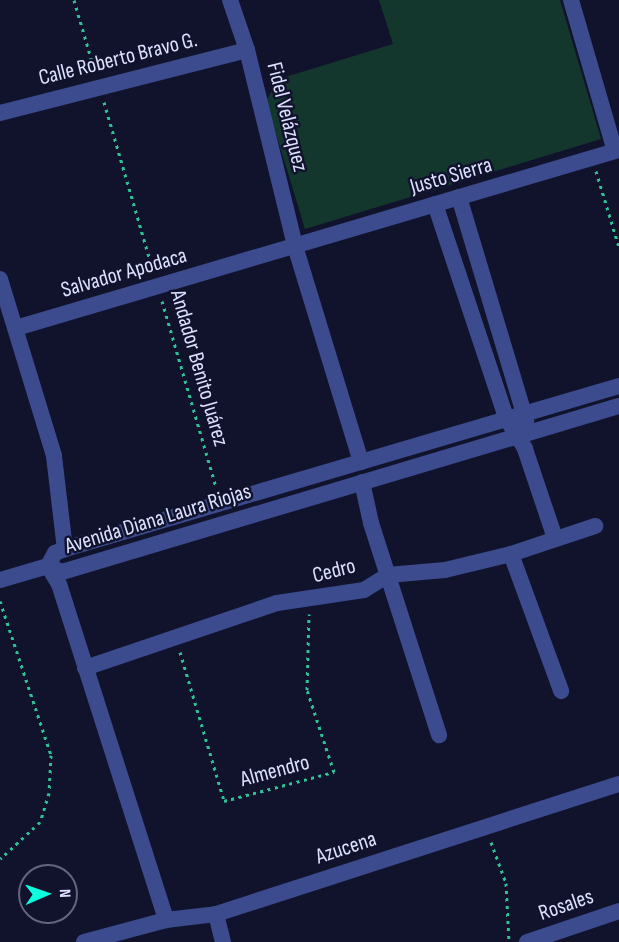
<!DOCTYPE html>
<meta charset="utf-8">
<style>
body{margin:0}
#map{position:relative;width:619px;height:942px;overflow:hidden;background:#11132d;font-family:"Sofia Sans Condensed",sans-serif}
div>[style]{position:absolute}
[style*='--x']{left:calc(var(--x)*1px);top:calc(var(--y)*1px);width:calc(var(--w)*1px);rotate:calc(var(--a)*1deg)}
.green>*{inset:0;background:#14372d}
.path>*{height:3px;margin-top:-1.5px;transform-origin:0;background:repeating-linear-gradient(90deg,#2ec295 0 3px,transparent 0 7.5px)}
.minor>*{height:16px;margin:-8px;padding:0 8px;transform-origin:8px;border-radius:8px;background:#3b4b8d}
span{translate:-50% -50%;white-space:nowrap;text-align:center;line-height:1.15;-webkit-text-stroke:5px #11132d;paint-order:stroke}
.street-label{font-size:22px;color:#dde1ff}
.north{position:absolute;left:18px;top:864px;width:60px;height:60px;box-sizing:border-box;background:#11132d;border:2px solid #636581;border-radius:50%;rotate:88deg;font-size:16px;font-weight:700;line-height:24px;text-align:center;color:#dde1ff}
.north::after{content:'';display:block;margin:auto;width:21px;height:27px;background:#09ffdd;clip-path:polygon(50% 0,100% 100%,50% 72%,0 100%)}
</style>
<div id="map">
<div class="green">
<i style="clip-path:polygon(379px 0,560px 0,601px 139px,305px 229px,266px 101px,279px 79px,393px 44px)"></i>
</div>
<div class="path">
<i style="--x:74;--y:0;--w:75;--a:73.7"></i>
<i style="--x:104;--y:102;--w:176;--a:73.8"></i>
<i style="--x:596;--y:171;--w:79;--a:73.2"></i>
<i style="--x:162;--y:301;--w:194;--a:73.8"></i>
<i style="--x:0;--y:601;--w:162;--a:71.7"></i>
<i style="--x:51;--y:755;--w:38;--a:93"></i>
<i style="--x:49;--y:793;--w:30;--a:107"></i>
<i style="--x:40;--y:822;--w:54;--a:137.2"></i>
<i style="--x:180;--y:652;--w:155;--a:73.5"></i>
<i style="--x:224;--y:801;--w:114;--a:-14.8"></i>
<i style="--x:334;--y:772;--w:86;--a:-108.2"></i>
<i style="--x:307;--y:690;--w:76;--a:-88.5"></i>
<i style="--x:491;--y:842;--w:44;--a:69.9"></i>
<i style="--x:506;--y:883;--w:59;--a:87.1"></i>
</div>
<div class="minor">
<i style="--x:230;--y:0;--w:53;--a:71.2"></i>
<i style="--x:247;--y:50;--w:202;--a:76.2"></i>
<i style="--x:295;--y:246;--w:226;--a:73"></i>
<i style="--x:571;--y:0;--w:157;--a:73.8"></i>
<i style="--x:0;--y:113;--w:255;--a:-14.3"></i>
<i style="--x:459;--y:197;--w:234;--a:73.3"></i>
<i style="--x:435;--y:204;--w:225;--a:71.6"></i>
<i style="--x:506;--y:418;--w:36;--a:58"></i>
<i style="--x:525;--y:449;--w:94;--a:71.4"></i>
<i style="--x:0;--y:279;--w:185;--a:73"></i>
<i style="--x:54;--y:456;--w:94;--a:83.3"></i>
<i style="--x:16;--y:328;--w:629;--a:-16.45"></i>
<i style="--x:362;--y:482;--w:42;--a:77.6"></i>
<i style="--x:371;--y:523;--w:223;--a:72.2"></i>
<i style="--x:511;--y:554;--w:146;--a:69.9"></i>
<i style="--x:48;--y:566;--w:15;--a:-62"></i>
<i style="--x:55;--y:553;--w:11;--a:-22"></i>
<i style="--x:65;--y:549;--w:577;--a:-16.4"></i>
<i style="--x:48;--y:566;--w:15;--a:23"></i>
<i style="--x:62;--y:572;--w:581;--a:-16.6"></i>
<i style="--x:48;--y:566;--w:21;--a:59"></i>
<i style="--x:59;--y:584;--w:353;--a:72.3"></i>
<i style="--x:0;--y:580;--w:50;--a:-16.3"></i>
<i style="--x:85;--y:668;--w:203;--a:-18.7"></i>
<i style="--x:277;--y:603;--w:88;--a:-8.5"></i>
<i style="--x:364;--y:590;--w:28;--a:-32"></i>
<i style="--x:388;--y:575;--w:57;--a:-5"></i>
<i style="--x:445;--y:570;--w:68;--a:-13.6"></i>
<i style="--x:511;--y:554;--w:89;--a:-18.4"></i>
<i style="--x:216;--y:914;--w:29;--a:76"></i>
<i style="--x:84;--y:942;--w:85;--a:-15"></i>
<i style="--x:166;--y:920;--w:50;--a:-6.8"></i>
<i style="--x:216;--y:914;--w:423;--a:-17.9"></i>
<i style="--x:527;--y:942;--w:97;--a:-18.6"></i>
</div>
<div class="street-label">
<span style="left:118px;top:59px;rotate:-14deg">Calle Roberto Bravo G.</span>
<span style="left:287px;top:117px;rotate:76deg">Fidel Velázquez</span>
<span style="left:451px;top:176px;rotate:-16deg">Justo Sierra</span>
<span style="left:124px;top:273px;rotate:-16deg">Salvador Apodaca</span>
<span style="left:199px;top:368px;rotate:74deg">Andador Benito Juárez</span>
<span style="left:158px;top:519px;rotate:-17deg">Avenida Diana Laura Riojas</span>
<span style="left:334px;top:571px;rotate:-14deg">Cedro</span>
<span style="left:275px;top:771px;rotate:-15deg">Almendro</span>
<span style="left:346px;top:848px;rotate:-18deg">Azucena</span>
<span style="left:566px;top:905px;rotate:-19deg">Rosales</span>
</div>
<div class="north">N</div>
</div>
